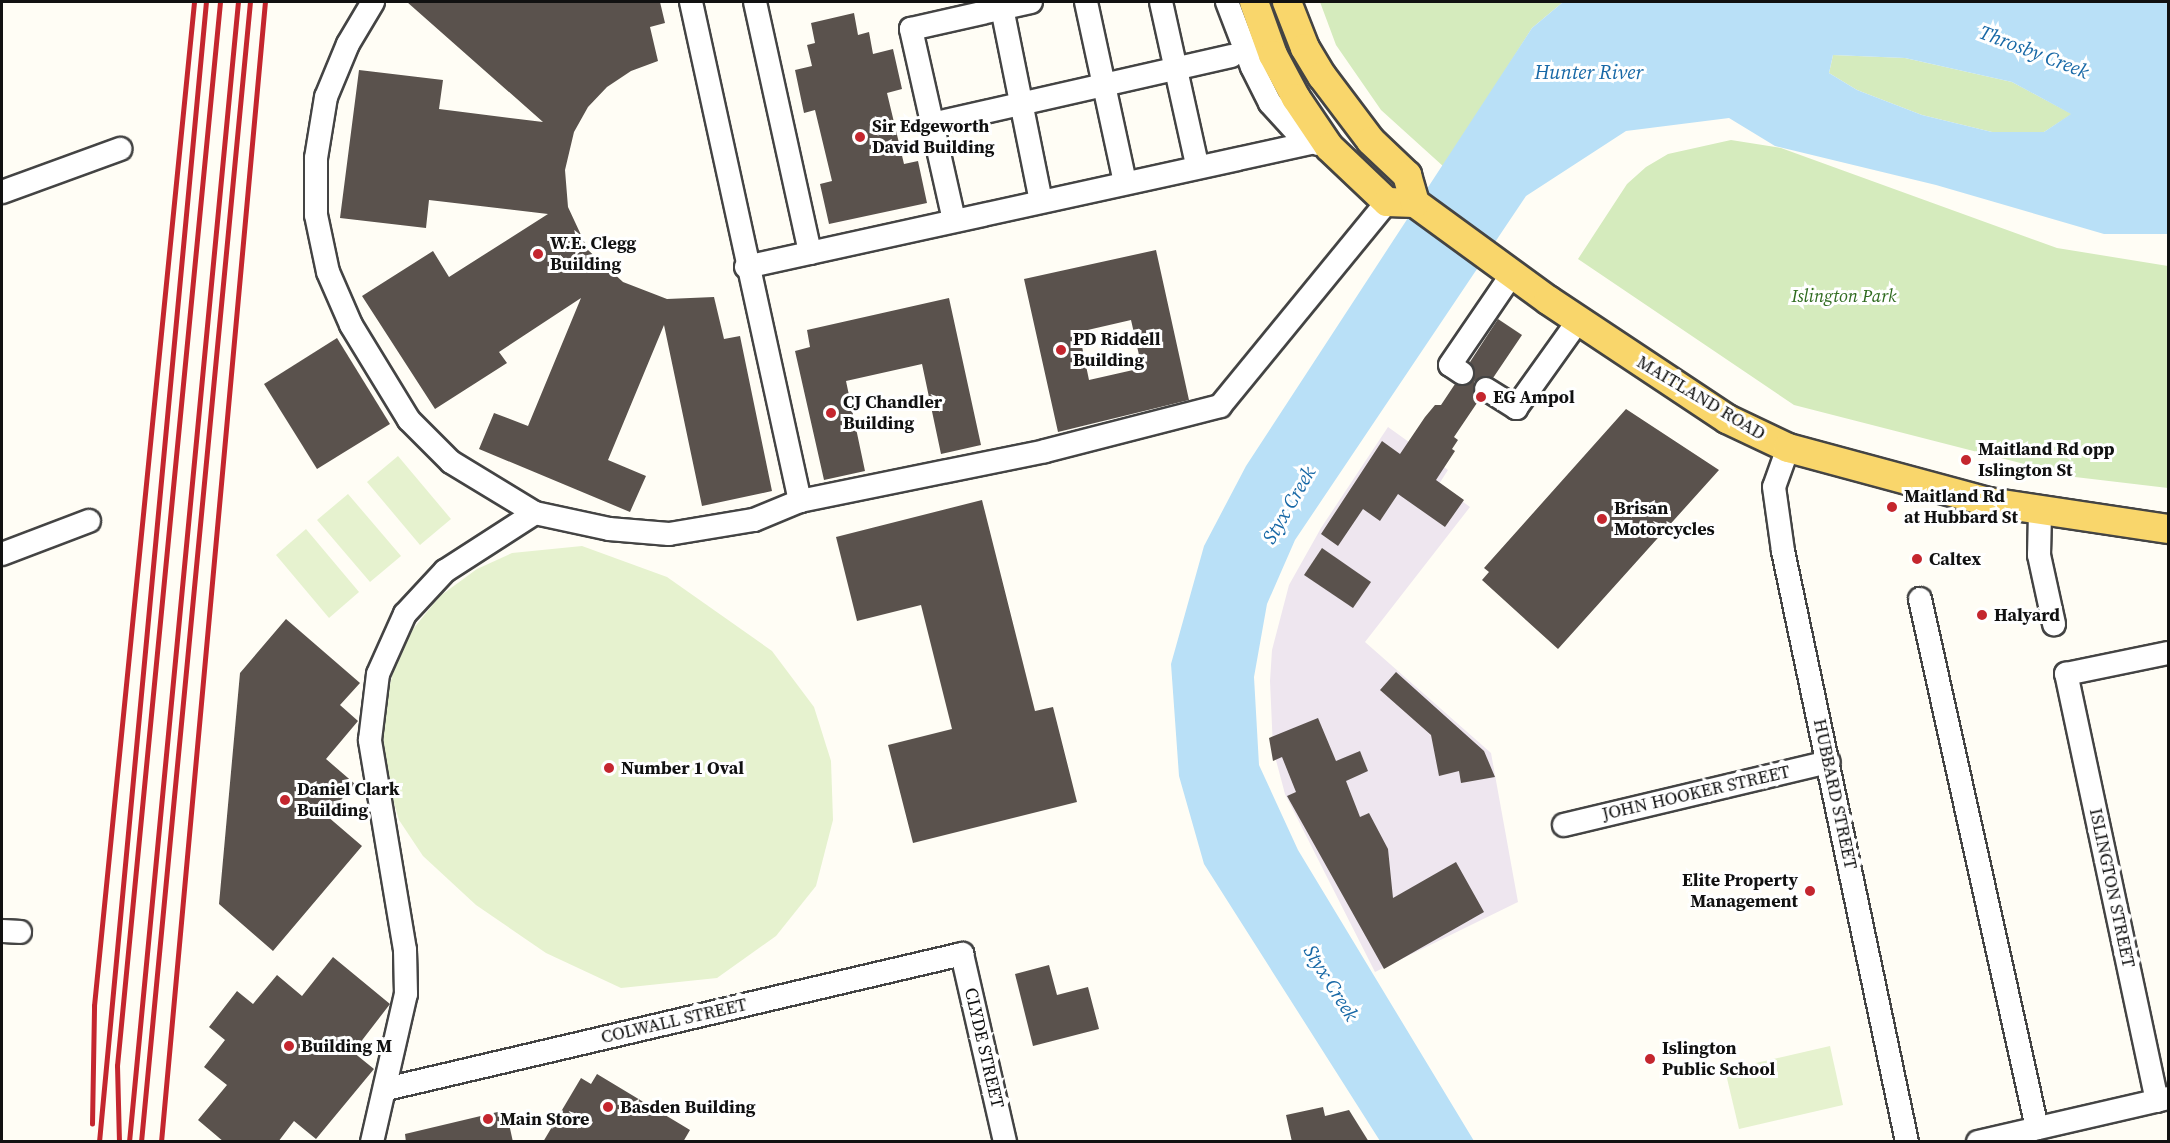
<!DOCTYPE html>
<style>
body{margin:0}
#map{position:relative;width:2170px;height:1143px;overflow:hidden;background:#fffdf5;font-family:"Source Serif 4",serif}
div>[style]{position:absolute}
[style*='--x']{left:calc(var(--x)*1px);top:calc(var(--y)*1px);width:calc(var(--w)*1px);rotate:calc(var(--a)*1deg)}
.industrial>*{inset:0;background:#eee6ef}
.green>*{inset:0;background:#d5ebbd}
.pitch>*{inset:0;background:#e6f2cf}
.water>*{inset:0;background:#b9e0f7}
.building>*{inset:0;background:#5a524d}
.roads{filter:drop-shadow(2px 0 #444) drop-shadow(-2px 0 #444) drop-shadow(0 2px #444) drop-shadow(0 -2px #444)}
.minor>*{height:22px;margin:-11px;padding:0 11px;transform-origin:11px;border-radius:11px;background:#fff}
.major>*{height:28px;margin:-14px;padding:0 14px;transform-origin:14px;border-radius:14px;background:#f9d66b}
.rail>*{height:4.5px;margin:-2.25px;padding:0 2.25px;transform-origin:2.25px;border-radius:2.25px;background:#c4262e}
.dots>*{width:16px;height:16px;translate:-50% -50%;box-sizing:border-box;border:3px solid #fff;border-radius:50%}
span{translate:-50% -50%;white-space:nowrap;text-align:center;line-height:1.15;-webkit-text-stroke:6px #fff;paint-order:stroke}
.poi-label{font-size:18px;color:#111;font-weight:700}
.left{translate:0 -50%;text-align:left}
.right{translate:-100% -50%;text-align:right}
.park-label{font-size:18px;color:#2f6b1f;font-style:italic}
.street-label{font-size:18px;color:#111}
.water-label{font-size:20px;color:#1768a6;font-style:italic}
.frame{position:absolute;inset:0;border:3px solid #111;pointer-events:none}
</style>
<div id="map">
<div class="industrial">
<i style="clip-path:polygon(1388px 427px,1448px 470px,1439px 484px,1470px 507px,1365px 642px,1491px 753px,1518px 902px,1375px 972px,1285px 794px,1273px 749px,1270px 681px,1272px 650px,1289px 585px,1321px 528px)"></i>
</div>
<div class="green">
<i style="clip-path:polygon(1320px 2px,1563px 2px,1532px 28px,1444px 167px,1381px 110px,1336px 45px)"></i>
<i style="clip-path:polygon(1833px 55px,1905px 58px,2012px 82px,2072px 114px,2044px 132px,1992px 132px,1922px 115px,1857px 90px,1829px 73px)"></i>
<i style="clip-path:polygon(1731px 140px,1781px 148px,2057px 248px,2168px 266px,2168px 488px,2075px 477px,1794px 405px,1578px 259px,1627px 184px,1646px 167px,1668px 154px)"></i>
</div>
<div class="pitch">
<i style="clip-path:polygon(398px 456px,451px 519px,420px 545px,367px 482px)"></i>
<i style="clip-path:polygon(348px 494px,401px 556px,370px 582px,317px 520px)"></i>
<i style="clip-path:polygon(306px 529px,359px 592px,329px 618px,276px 555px)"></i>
<i style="clip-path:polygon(582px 546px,667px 577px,772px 651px,814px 707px,831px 761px,833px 820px,816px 886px,776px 936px,717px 978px,621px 988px,546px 953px,476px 905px,423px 856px,399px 820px,386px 776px,382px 718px,394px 668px,413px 629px,440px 596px,477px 569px,512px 553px)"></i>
<i style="clip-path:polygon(1830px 1046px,1843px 1105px,1739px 1129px,1725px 1070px)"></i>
</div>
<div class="water">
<i style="clip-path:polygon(evenodd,1563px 2px,2168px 2px,2168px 234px,2104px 234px,1936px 185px,1775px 146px,1729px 118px,1626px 131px,1526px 196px,1295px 540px,1267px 604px,1254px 677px,1259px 765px,1298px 850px,1474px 1141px,1380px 1141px,1204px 864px,1179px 776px,1171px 664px,1204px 546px,1246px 466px,1532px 28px,1563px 2px,1833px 55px,1905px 58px,2012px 82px,2071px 114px,2044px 132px,1992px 132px,1922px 115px,1857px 90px,1829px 73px,1833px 55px)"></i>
</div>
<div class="building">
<i style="clip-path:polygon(407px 2px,660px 2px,665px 23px,650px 27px,658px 61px,631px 71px,607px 87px,588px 107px,574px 132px,565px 170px,568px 207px,588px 250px,623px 282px,667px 299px,714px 297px,724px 339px,740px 336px,772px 491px,702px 506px,664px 325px,608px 460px,646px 476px,630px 512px,479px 449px,494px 413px,528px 426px,581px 298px,499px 352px,507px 363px,435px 409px,362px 296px,433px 251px,449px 277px,548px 214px,429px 200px,426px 228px,340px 218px,359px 70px,443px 80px,439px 109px,543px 122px)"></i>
<i style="clip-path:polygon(854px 13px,858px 35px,869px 32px,873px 54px,893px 49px,902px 89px,887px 93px,904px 164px,918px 161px,927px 203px,829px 224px,820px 184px,832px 181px,815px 110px,804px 113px,795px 70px,812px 66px,807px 45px,815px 43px,811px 23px)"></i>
<i style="clip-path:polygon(evenodd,1156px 250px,1189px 400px,1058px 432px,1024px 279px,1156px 250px,1131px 320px,1142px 368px,1089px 380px,1079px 332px,1131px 320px)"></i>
<i style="clip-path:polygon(949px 298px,981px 445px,941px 454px,922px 364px,846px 381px,865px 471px,824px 480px,795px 351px,810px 347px,807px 330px)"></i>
<i style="clip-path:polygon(1498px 319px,1522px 335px,1493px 378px,1480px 377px,1474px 382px,1474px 395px,1479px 400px,1454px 437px,1458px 440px,1452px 449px,1455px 451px,1436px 480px,1464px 500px,1445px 527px,1398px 494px,1380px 521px,1363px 509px,1338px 546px,1321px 534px,1382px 441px,1400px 454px,1425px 417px,1435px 405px,1441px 405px,1455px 384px,1462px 386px,1473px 381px,1475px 373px,1470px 362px)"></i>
<i style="clip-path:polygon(337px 338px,390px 424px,317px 469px,264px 384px)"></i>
<i style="clip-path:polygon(1626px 409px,1719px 470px,1558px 649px,1482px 580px,1489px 572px,1484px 568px)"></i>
<i style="clip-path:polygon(982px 500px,1035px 711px,1053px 707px,1077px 802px,913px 843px,888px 745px,952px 729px,921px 605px,857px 621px,836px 537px)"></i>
<i style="clip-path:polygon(1322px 548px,1371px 582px,1353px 608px,1304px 575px)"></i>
<i style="clip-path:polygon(286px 619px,360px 683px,340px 705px,358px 721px,326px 759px,355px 784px,327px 816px,362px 846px,273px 951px,219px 904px,240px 673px)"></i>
<i style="clip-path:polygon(1396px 672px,1484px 751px,1495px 777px,1461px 783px,1459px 771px,1439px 776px,1431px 735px,1380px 690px)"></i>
<i style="clip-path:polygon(1318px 718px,1336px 761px,1360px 751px,1368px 771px,1346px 781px,1360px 817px,1369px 813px,1388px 849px,1393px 898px,1456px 862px,1484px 912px,1384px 969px,1287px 796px,1296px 792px,1282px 757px,1273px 761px,1269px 738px)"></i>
<i style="clip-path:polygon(333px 957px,390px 1004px,353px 1052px,374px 1069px,316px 1139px,294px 1121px,278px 1142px,224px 1142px,198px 1120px,227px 1085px,204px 1067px,225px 1040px,209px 1027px,237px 991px,253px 1004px,277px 975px,302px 996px)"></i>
<i style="clip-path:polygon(1049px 965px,1057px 995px,1088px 987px,1099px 1029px,1033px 1046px,1015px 974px)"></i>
<i style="clip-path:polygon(597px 1074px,690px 1130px,683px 1142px,543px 1142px,581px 1078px,591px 1084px)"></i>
<i style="clip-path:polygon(1323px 1107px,1325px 1116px,1349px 1110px,1369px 1142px,1292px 1142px,1286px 1115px)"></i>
<i style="clip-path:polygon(506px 1110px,513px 1142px,406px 1142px,405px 1134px)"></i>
</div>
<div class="roads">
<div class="minor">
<i style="--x:373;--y:2;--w:49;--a:120.8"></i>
<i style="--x:348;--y:44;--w:57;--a:112.5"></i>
<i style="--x:326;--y:97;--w:62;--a:99.3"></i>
<i style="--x:316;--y:158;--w:57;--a:90"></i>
<i style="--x:316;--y:215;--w:58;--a:78.1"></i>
<i style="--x:328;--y:272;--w:58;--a:66.5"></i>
<i style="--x:351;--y:325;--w:111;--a:58.6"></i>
<i style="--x:409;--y:420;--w:59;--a:45"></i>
<i style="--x:451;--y:462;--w:98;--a:31.3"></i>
<i style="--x:535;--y:513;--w:76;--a:12.2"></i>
<i style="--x:609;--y:529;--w:60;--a:4.8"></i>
<i style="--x:669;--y:534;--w:86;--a:-9.4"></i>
<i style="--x:754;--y:520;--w:50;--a:-22.4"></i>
<i style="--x:800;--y:501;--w:250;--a:-11.5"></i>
<i style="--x:1045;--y:451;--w:181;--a:-14.4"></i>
<i style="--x:1220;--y:406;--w:264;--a:-50.7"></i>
<i style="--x:691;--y:2;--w:511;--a:77.68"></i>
<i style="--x:755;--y:2;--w:257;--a:77.6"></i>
<i style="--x:1086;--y:2;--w:184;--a:77.8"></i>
<i style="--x:1161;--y:2;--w:167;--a:77.5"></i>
<i style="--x:1227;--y:2;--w:70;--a:69"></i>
<i style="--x:1252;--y:67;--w:40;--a:63.4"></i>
<i style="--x:1270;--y:103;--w:46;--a:47.6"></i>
<i style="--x:1301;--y:137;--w:18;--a:22"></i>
<i style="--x:1002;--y:8;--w:197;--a:78.6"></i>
<i style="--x:932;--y:124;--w:307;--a:-12.8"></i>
<i style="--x:2;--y:192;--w:126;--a:-20"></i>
<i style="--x:954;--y:220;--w:196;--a:-102.7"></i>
<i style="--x:911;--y:29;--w:123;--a:-12.7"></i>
<i style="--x:746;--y:267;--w:578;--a:-12.38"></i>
<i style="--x:1462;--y:373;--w:14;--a:-146"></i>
<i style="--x:1450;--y:365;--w:110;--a:-55.7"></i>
<i style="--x:1486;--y:389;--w:36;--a:32"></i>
<i style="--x:1516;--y:408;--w:107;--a:-54.5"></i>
<i style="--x:1788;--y:448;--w:41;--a:109.7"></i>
<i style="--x:1774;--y:487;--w:65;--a:82"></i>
<i style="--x:1783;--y:551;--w:604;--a:78.15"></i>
<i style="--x:2040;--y:512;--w:43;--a:91.3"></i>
<i style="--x:2039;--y:555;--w:71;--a:77.7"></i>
<i style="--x:2;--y:554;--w:93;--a:-20.8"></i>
<i style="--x:1920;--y:599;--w:542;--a:77.53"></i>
<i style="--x:1564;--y:825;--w:272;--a:-13.4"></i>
<i style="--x:2;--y:931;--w:18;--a:3"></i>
<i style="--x:386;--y:1089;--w:592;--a:-13.19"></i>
<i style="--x:962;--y:954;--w:193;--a:77.1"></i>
<i style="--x:2157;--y:1101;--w:437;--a:-102"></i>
<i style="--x:2066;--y:674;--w:104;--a:-11.6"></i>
<i style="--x:372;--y:1142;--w:152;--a:-77.1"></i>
<i style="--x:406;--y:994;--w:44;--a:-91.3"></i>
<i style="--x:405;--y:950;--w:213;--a:-99.5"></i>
<i style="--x:370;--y:740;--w:66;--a:-83.1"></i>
<i style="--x:378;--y:674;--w:66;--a:-65.8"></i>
<i style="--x:405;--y:614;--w:59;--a:-47.1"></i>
<i style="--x:445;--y:571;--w:107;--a:-32.8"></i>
<i style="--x:1978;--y:1142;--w:195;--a:-13"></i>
</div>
<div class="major">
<i style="--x:1254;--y:2;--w:56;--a:70.3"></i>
<i style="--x:1273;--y:55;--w:49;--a:61.9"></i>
<i style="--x:1296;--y:98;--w:59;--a:56"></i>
<i style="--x:1329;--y:147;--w:80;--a:43.5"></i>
<i style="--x:1387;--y:202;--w:28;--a:2"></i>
<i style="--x:1415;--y:203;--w:165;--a:36.1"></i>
<i style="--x:1548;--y:300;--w:215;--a:33.6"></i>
<i style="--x:1727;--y:419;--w:68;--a:25.4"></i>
<i style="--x:1788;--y:448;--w:207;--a:15.1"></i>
<i style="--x:1988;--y:502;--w:182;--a:8.5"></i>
<i style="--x:1287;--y:2;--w:49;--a:68.6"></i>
<i style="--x:1305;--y:48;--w:33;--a:59"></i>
<i style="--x:1322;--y:76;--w:81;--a:53"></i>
<i style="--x:1371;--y:141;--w:50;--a:43.4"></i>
<i style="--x:1407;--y:175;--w:29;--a:74"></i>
</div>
</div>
<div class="rail">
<i style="--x:92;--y:1124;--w:118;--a:-89"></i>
<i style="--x:94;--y:1006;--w:1009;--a:-84.31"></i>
<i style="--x:99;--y:1142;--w:1145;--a:-84.64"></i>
<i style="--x:119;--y:1142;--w:76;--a:-91.5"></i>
<i style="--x:117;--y:1066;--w:1069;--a:-84.47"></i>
<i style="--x:129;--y:1142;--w:1145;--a:-84.54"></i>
<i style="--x:141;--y:1142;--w:1145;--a:-84.54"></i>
<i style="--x:161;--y:1142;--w:1145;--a:-84.79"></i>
</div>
<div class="dots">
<i style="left:860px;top:137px;background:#c4262e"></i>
<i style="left:538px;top:254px;background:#c4262e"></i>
<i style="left:1061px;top:350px;background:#c4262e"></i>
<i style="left:1481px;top:397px;background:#c4262e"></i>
<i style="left:831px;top:413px;background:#c4262e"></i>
<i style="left:1966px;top:460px;background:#c4262e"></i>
<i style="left:1892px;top:507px;background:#c4262e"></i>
<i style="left:1602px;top:519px;background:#c4262e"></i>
<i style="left:1917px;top:559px;background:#c4262e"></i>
<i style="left:1982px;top:615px;background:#c4262e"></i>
<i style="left:609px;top:768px;background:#c4262e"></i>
<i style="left:285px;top:800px;background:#c4262e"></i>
<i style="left:1810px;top:891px;background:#c4262e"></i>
<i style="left:289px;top:1046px;background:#c4262e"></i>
<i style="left:1650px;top:1059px;background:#c4262e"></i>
<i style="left:608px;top:1107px;background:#c4262e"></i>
<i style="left:488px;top:1119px;background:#c4262e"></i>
</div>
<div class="poi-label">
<span class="left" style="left:872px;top:137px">Sir Edgeworth<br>David Building</span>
<span class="left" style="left:550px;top:254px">W.E. Clegg<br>Building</span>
<span class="left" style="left:1073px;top:350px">PD Riddell<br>Building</span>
<span class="left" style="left:1493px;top:397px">EG Ampol</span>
<span class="left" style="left:843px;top:413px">CJ Chandler<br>Building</span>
<span class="left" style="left:1978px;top:460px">Maitland Rd opp<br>Islington St</span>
<span class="left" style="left:1904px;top:507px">Maitland Rd<br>at Hubbard St</span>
<span class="left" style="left:1614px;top:519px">Brisan<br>Motorcycles</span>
<span class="left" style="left:1929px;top:559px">Caltex</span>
<span class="left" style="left:1994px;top:615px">Halyard</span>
<span class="left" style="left:621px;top:768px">Number 1 Oval</span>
<span class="left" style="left:297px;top:800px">Daniel Clark<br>Building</span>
<span class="right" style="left:1798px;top:891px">Elite Property<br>Management</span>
<span class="left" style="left:301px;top:1046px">Building M</span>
<span class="left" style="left:1662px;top:1059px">Islington<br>Public School</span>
<span class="left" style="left:620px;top:1107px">Basden Building</span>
<span class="left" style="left:500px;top:1119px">Main Store</span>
</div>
<div class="park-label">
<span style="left:1844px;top:296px">Islington Park</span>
</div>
<div class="street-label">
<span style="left:1701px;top:398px;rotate:31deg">MAITLAND ROAD</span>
<span style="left:1696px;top:793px;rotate:-13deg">JOHN HOOKER STREET</span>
<span style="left:1835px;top:794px;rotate:78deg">HUBBARD STREET</span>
<span style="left:2112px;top:888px;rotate:78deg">ISLINGTON STREET</span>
<span style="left:674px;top:1021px;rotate:-13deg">COLWALL STREET</span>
<span style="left:984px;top:1048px;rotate:77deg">CLYDE STREET</span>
</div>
<div class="water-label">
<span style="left:2034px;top:52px;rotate:21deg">Throsby Creek</span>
<span style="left:1589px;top:72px">Hunter River</span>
<span style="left:1289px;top:505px;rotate:-60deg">Styx Creek</span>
<span style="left:1331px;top:983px;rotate:58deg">Styx Creek</span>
</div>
<div class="frame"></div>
</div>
